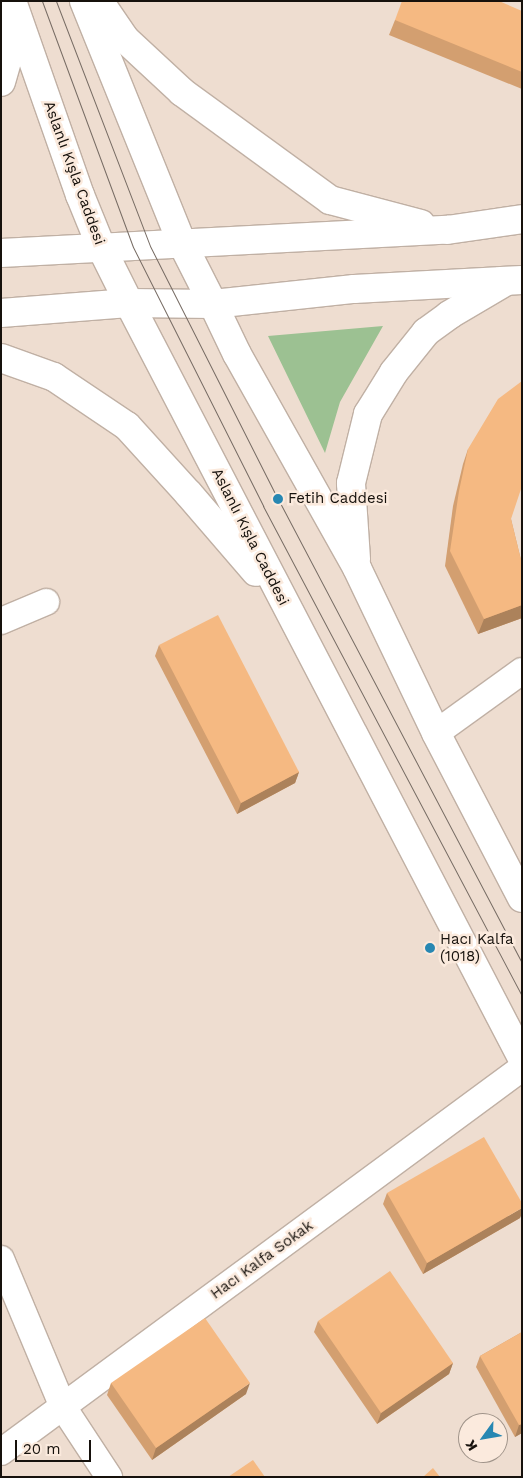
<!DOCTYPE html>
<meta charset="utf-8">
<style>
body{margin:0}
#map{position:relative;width:523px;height:1478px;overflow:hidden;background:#eeddd0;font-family:"Work Sans",sans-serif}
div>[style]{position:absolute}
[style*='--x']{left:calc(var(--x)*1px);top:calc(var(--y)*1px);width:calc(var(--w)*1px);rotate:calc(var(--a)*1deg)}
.green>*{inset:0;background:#9cc192}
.roads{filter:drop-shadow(1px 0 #c0b0a4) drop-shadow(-1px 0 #c0b0a4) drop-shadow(0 1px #c0b0a4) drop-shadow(0 -1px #c0b0a4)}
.minor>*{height:26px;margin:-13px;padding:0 13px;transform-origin:13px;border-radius:13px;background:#fff}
.secondary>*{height:28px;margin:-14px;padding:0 14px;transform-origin:14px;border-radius:14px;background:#fff}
.primary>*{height:28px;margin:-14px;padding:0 14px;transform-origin:14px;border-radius:14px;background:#fff}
.tram>*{height:1px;margin:-0.5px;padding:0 0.5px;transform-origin:0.5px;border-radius:0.5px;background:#776c64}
.wall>*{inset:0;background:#d39f70}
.shaded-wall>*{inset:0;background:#ac825b}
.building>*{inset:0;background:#f5b982}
.dots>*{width:14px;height:14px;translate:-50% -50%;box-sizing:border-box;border:2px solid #fbeadd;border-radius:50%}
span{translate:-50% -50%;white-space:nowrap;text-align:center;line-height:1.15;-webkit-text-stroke:5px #fbeadd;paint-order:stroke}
.street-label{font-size:15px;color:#16110c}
.poi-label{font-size:15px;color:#16110c}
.left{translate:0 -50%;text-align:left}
.frame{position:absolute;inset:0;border:2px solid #16110c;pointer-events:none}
.north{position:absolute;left:458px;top:1413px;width:50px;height:50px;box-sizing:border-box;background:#fbeadd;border:1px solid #9f9389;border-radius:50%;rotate:238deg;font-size:14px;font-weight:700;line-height:20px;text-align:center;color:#16110c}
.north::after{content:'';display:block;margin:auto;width:18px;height:22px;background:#2787b2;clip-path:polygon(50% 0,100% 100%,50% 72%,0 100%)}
.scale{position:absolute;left:15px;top:1440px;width:76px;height:22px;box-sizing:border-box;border:2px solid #16110c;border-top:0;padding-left:6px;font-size:15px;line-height:18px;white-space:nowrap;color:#16110c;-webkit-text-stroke:4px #fbeadd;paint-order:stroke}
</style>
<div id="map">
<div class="green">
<i style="clip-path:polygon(383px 326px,340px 402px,325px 453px,268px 336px)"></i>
</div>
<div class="roads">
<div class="minor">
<i style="--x:1;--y:621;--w:49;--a:-22.9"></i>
<i style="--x:436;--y:733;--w:106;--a:-35.8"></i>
<i style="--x:1;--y:1259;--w:160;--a:67.3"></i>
<i style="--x:63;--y:1407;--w:84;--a:56.7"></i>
<i style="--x:1;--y:1452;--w:647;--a:-36.39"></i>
</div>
<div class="secondary">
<i style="--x:129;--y:303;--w:851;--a:62.5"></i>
<i style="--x:213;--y:304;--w:55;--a:64.4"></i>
<i style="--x:237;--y:354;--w:245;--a:60.7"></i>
<i style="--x:357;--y:568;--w:183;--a:64.4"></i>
<i style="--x:436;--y:733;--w:186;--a:62.5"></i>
<i style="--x:1;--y:358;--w:56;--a:19.7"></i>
<i style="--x:54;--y:377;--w:88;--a:33.9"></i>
<i style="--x:127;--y:426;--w:91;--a:47.7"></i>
<i style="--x:188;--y:493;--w:104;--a:49.3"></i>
<i style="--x:356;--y:559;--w:76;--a:-93.8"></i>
<i style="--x:351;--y:483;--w:71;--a:-76.2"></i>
<i style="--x:368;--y:414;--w:49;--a:-58.2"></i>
<i style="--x:394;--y:372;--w:51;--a:-51.3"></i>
<i style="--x:426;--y:332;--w:29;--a:-36"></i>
<i style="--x:449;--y:315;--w:65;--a:-30.5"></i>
</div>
<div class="primary">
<i style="--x:12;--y:1;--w:206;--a:70.7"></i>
<i style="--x:80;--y:195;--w:58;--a:67.8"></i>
<i style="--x:102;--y:249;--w:60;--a:63.4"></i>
<i style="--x:84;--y:1;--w:261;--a:68"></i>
<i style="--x:182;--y:243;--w:68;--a:63.1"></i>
<i style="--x:99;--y:1;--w:46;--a:55.6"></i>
<i style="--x:125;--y:39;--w:78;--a:42.9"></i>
<i style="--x:182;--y:92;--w:183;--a:36.1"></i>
<i style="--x:330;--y:200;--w:94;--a:14.8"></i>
<i style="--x:1;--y:82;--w:36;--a:-74"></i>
<i style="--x:11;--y:47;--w:32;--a:-95"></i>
<i style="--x:1;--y:253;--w:447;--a:-3"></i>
<i style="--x:447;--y:230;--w:76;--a:-8.3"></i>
<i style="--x:1;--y:313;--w:128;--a:-4.5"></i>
<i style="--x:129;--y:303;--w:84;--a:0.7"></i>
<i style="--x:213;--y:304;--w:142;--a:-6.1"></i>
<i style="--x:354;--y:289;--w:168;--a:-3.1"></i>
</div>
</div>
<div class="tram">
<i style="--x:42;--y:1;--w:262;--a:69.7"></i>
<i style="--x:133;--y:247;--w:290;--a:63.3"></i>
<i style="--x:263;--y:506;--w:554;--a:62.14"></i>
<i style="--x:56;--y:1;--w:262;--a:69"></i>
<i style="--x:150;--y:246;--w:284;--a:63.2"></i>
<i style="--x:278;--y:499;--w:524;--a:62.26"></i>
</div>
<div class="wall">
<i style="clip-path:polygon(522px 11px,522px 89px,389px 35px,395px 20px)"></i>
<i style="clip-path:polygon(468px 449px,511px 519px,522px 564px,522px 618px,478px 634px,445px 566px,453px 506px,463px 464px)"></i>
<i style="clip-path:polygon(159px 645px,299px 772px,295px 783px,237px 814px,155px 656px)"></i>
<i style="clip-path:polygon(387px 1193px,520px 1218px,423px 1274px,383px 1204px)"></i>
<i style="clip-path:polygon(318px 1321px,453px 1363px,449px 1374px,377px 1424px,314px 1332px)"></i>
<i style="clip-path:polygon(522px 1332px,522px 1433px,515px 1437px,476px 1367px,480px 1356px)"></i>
<i style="clip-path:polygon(111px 1383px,246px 1394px,152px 1460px,107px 1395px)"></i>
</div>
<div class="shaded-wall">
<i style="clip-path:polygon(522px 605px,522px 618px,478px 634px,484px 619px)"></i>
<i style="clip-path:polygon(299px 772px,295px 783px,237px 814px,241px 803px)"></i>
<i style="clip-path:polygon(522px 1208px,522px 1214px,520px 1218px,423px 1274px,427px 1263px)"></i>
<i style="clip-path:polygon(453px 1363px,449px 1374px,377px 1424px,381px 1413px)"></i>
<i style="clip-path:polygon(250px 1383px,246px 1394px,152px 1460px,156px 1448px)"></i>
<i style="clip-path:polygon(522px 1424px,522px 1433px,515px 1437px,519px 1425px)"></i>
</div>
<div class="building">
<i style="clip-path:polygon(402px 1px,499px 1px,522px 11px,522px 72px,395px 20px)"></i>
<i style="clip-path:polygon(522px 381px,522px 486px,511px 519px,522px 564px,522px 605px,484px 619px,450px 551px,459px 491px,468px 449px,498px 399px)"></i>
<i style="clip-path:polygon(218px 615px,299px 772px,241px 803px,159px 645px)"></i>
<i style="clip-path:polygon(484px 1137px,522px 1203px,522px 1208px,427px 1263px,387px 1193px)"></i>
<i style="clip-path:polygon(390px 1271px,453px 1363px,381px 1413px,318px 1321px)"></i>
<i style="clip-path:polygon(205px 1318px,250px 1383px,156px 1448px,111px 1383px)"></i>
<i style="clip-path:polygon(522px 1332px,522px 1424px,519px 1425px,480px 1356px)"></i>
<i style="clip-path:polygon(253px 1460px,265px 1477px,228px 1477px)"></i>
<i style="clip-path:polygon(433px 1468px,440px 1477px,423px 1477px)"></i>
</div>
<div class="dots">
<i style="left:278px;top:499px;background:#2787b2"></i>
<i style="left:430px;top:948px;background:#2787b2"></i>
</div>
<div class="street-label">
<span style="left:74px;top:173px;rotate:70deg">Aslanlı Kışla Caddesi</span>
<span style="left:250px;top:537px;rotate:63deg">Aslanlı Kışla Caddesi</span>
<span style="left:262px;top:1260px;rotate:-36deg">Hacı Kalfa Sokak</span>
</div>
<div class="poi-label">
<span class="left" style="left:288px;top:499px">Fetih Caddesi</span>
<span class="left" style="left:440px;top:948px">Hacı Kalfa<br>(1018)</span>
</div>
<div class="frame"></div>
<div class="north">K</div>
<div class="scale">20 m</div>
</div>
